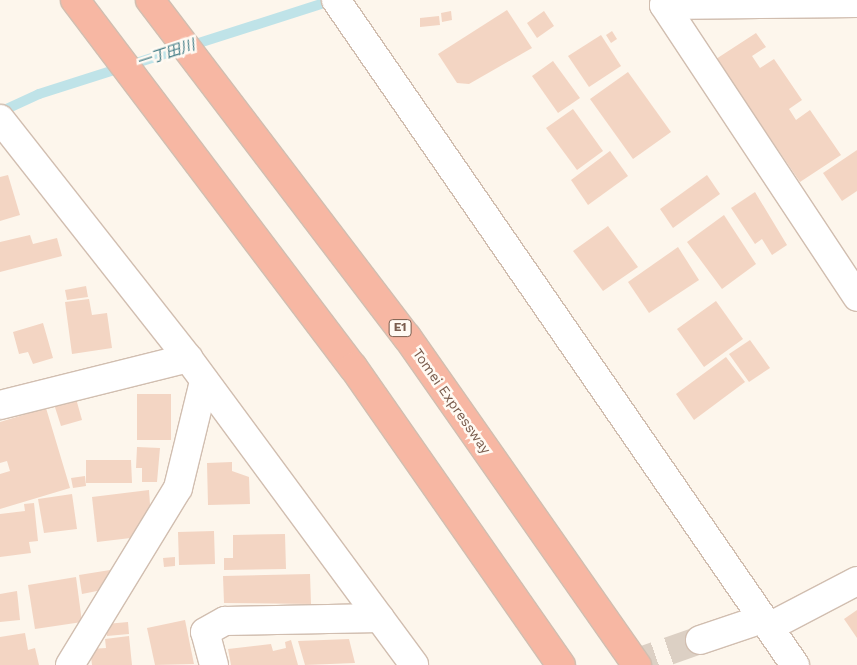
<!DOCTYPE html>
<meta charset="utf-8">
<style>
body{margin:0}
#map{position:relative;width:857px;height:665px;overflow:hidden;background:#fdf6ec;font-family:"Work Sans","Noto Sans JP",sans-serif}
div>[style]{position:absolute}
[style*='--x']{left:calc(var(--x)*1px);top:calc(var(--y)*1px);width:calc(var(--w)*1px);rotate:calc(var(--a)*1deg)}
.stream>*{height:10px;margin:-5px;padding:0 5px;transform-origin:5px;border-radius:5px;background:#bfe3e8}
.building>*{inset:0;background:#f3d5c3}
.street-tunnel>*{height:28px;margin-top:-14px;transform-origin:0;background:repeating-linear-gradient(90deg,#dcd0c4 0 28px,transparent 0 42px)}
.roads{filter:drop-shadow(1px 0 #d1beb0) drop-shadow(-1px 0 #d1beb0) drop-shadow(0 1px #d1beb0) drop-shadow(0 -1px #d1beb0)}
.street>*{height:28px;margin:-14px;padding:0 14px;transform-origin:14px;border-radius:14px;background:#fff}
.secondary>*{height:28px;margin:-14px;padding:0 14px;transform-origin:14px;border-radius:14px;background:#fff}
.highway>*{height:28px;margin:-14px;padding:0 14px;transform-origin:14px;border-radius:14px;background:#f7b7a3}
span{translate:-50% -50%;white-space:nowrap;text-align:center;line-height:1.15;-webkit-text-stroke:5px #fffaf3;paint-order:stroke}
.shield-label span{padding:1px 4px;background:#fffaf3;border:1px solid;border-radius:4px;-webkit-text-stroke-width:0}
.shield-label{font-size:12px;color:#7a5c4d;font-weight:700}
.street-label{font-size:14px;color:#7a5c4d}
.water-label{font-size:15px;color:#437c86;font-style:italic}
</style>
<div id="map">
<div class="stream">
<i style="--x:0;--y:112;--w:43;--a:-24.8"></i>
<i style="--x:39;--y:94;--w:310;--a:-17.7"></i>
</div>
<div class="building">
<i style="clip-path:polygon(507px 10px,532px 48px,469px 84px,457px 83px,438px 54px)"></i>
<i style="clip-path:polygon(451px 11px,452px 20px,442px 22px,441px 13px)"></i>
<i style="clip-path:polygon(544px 11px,554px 26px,537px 38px,527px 23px)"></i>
<i style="clip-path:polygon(439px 16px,440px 25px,420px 27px,420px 18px)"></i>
<i style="clip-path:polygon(612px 31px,617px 39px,611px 43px,606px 35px)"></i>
<i style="clip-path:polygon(756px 33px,766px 47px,752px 56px,760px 68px,774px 59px,802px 100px,789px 109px,796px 120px,810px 110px,841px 155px,800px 182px,716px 59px)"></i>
<i style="clip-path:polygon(601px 35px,621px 66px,589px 87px,568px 56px)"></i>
<i style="clip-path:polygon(553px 61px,580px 98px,558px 113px,532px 76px)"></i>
<i style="clip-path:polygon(628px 72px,671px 132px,633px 159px,590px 99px)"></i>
<i style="clip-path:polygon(573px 109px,603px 151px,577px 170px,546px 128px)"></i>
<i style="clip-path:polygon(857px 150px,857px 191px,842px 201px,823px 173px)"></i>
<i style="clip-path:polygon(610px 151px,628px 176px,588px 205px,571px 180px)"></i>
<i style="clip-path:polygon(8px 175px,20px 215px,0 221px,0 177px)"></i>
<i style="clip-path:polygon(707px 175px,720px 194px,673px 228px,660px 209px)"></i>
<i style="clip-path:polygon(755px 192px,787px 245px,772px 255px,762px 239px,755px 244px,731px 208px)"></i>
<i style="clip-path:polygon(724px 215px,756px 264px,722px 289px,687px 242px)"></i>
<i style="clip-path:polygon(608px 226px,638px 267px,603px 291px,573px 251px)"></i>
<i style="clip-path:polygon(30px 235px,33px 244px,57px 238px,62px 256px,0 272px,0 242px)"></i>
<i style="clip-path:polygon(678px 247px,699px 280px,649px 313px,628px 282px)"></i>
<i style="clip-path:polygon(86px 286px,88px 297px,67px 300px,65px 290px)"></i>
<i style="clip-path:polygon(89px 299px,92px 315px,107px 313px,112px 348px,72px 354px,65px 302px)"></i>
<i style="clip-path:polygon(716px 301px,743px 339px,704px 367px,677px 329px)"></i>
<i style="clip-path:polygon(43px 323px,53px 358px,33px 364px,28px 352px,19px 354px,13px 332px)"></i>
<i style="clip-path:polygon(750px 340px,770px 368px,749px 382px,729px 354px)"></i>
<i style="clip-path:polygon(726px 357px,745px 382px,694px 420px,676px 394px)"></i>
<i style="clip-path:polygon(137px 394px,171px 394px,171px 440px,137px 440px)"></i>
<i style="clip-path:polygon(75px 395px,82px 420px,61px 426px,53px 401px)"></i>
<i style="clip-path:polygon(46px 408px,70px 488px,0 509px,0 474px,10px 471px,7px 461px,0 463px,0 422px)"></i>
<i style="clip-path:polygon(137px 447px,160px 448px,157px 482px,142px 482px,142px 468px,136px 468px)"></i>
<i style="clip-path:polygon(86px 460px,131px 460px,132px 483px,86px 483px)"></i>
<i style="clip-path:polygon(232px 462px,232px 471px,249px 477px,250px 504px,208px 505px,207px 463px)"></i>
<i style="clip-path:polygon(85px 476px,86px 486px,73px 488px,71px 478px)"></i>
<i style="clip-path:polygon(149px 490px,151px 519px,139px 537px,97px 542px,92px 497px)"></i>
<i style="clip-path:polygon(72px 494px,77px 529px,44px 533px,38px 499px)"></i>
<i style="clip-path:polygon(34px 503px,38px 541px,29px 542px,31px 553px,0 557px,0 514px,25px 511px,24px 504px)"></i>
<i style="clip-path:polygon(214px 531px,215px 564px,179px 565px,178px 532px)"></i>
<i style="clip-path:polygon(285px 534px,286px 569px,224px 570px,224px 558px,233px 558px,233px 535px)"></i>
<i style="clip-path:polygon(175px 557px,175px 566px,164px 567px,163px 558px)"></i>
<i style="clip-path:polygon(110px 570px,111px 578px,102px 590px,82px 594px,79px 575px)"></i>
<i style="clip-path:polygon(310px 574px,311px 604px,224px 603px,223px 576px)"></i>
<i style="clip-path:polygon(76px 577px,82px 622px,35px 629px,28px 585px)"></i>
<i style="clip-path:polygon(17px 591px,20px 620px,0 622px,0 594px)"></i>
<i style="clip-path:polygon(857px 610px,857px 638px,844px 619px)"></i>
<i style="clip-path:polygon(185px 620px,194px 664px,155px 665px,147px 628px)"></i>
<i style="clip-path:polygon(128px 622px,129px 634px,107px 636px,106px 624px)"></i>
<i style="clip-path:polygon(25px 633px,28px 650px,35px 648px,39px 665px,0 665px,0 637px)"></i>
<i style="clip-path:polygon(129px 636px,132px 665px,92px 665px,90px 649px,106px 648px,105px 639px)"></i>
<i style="clip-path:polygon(349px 639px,355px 663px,305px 665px,298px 641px)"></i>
<i style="clip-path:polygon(291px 640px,298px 665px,231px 665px,228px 649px,271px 644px,273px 651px,286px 648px,285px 642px)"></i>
</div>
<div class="street-tunnel">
<i style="--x:629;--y:665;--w:75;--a:-19.4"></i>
</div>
<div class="roads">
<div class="street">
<i style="--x:664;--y:5;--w:350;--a:56.5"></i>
<i style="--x:664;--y:5;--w:193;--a:-0.6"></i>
<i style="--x:0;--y:119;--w:304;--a:51.8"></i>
<i style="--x:188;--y:358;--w:381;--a:53.6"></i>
<i style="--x:0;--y:405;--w:194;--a:-14"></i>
<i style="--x:769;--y:627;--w:99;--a:-27.6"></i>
<i style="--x:700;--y:640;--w:65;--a:-18.7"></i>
<i style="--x:70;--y:665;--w:207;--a:-58.6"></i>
<i style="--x:178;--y:488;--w:110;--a:-76.3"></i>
<i style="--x:214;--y:665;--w:34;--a:-105"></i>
<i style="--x:205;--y:632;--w:23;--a:-29"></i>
<i style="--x:225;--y:621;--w:155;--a:-1.1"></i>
</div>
<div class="secondary">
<i style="--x:336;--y:0;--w:808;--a:55.39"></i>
</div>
<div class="highway">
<i style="--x:75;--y:0;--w:460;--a:52.9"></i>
<i style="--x:353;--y:367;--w:363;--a:55.1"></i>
<i style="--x:150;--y:0;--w:424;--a:52.7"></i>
<i style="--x:407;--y:337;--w:401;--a:55"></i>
</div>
</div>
<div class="shield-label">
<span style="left:400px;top:328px">E1</span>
</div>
<div class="street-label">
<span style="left:452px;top:401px;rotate:55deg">Tomei Expressway</span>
</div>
<div class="water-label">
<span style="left:166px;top:54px;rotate:-18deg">一丁田川</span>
</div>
</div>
